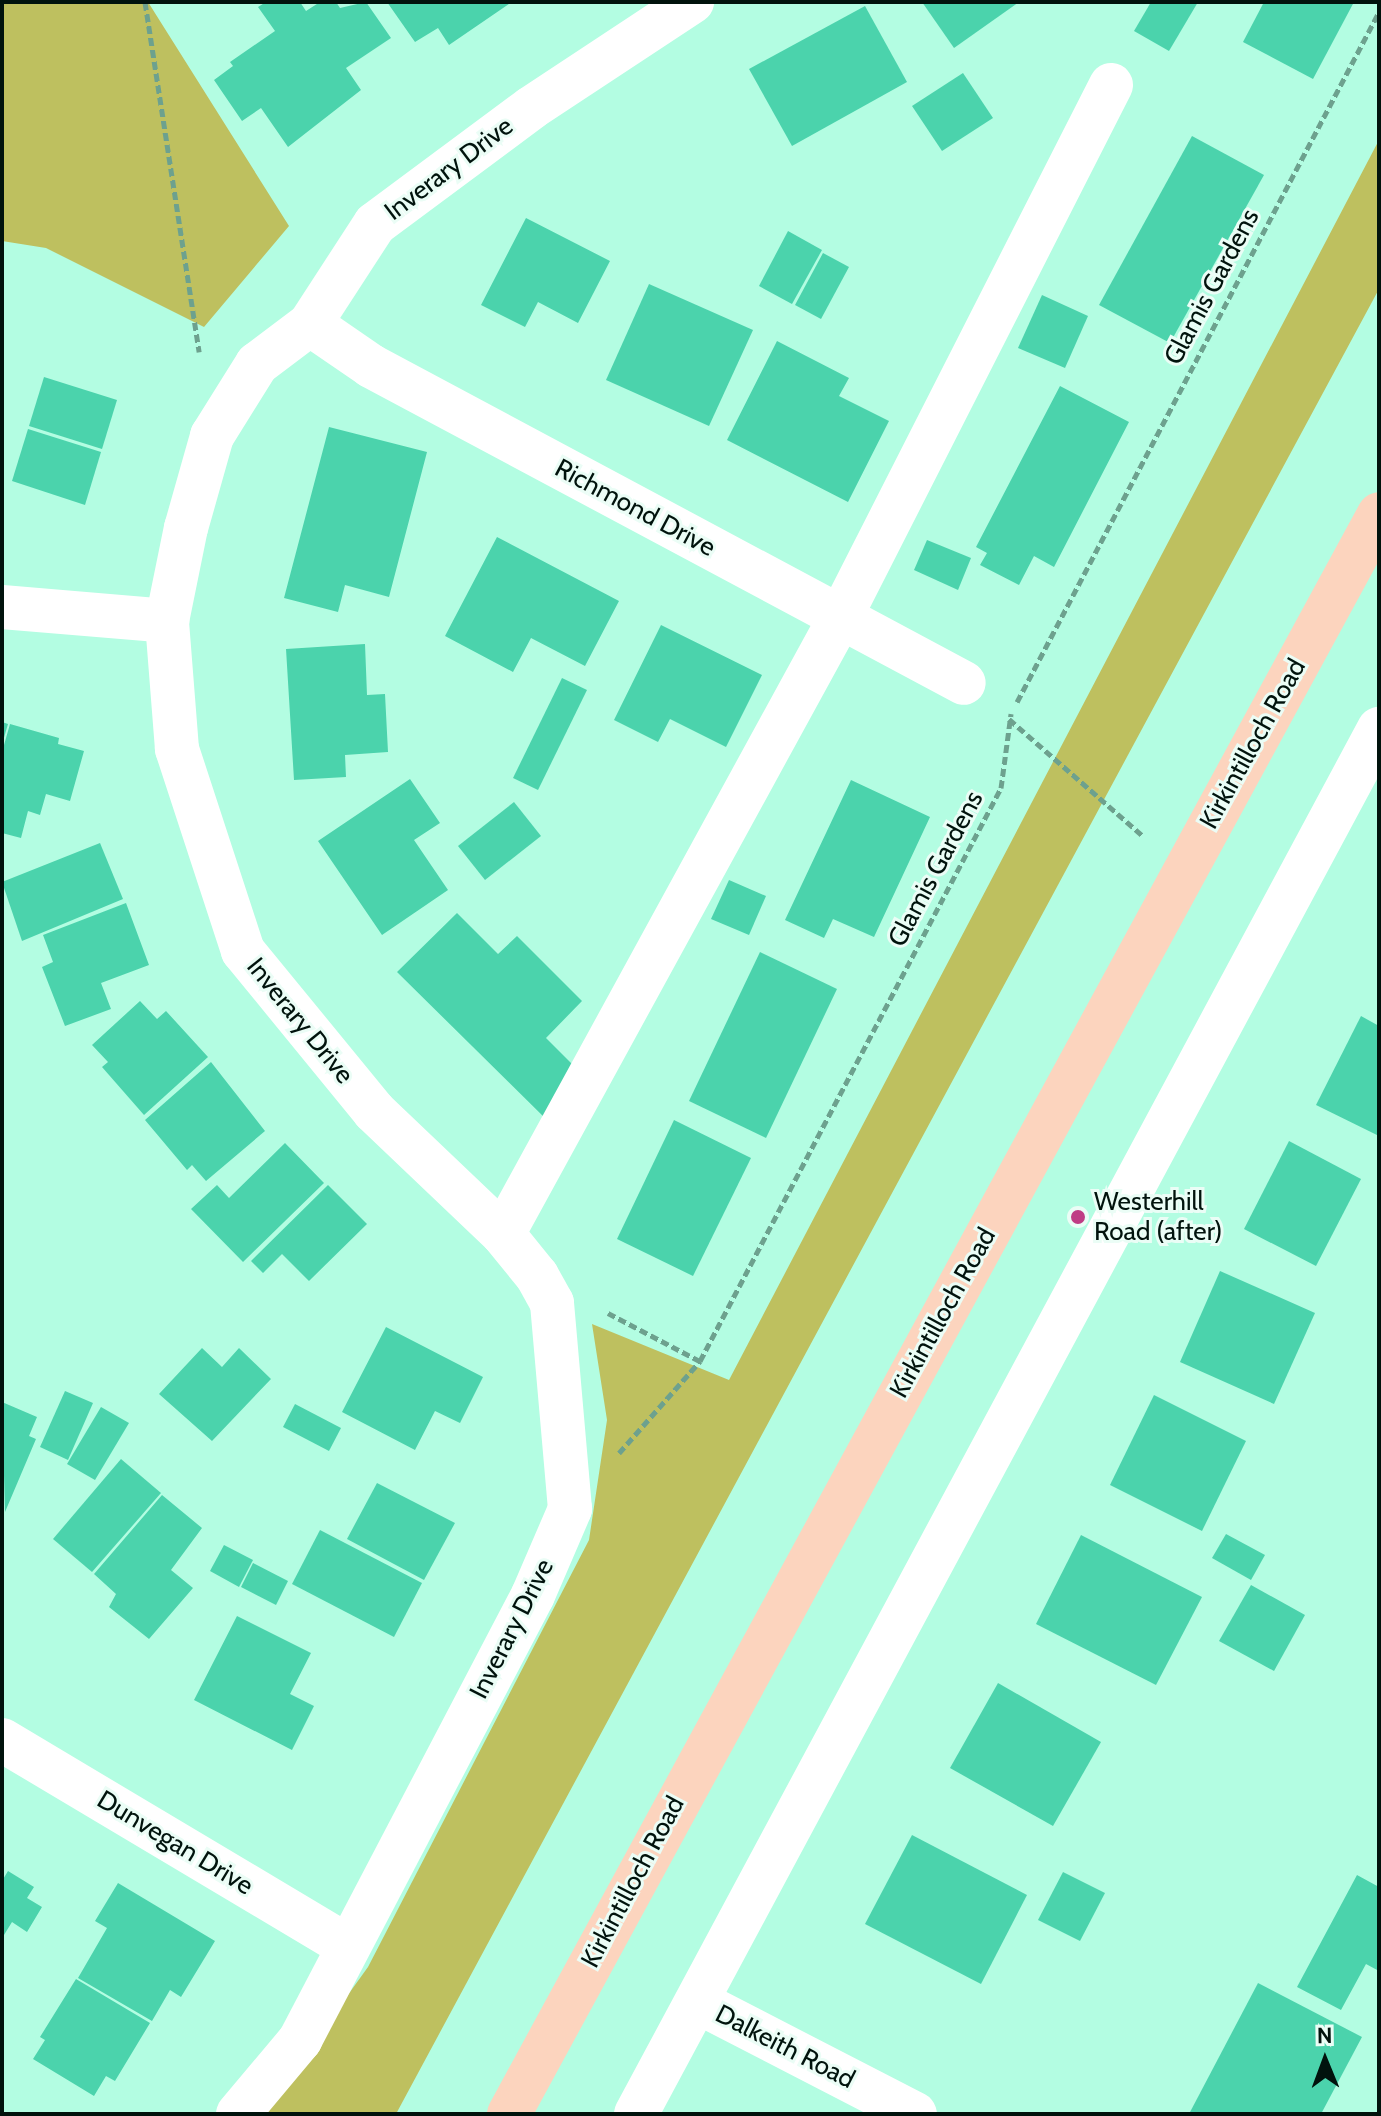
<!DOCTYPE html>
<style>
body{margin:0}
#map{position:relative;width:1381px;height:2116px;overflow:hidden;background:#b3fde2;font-family:Cabin,sans-serif}
div>[style]{position:absolute}
[style*='--x']{left:calc(var(--x)*1px);top:calc(var(--y)*1px);width:calc(var(--w)*1px);rotate:calc(var(--a)*1deg)}
.green>*{inset:0;background:#bec05f}
.building>*{inset:0;background:#4bd3ac}
.path>*{height:5px;margin-top:-2.5px;transform-origin:0;background:repeating-linear-gradient(90deg,#6da18e 0 8px,transparent 0 12px)}
.minor>*{height:44px;margin:-22px;padding:0 22px;transform-origin:22px;border-radius:22px;background:#fff}
.major>*{height:44px;margin:-22px;padding:0 22px;transform-origin:22px;border-radius:22px;background:#fcd4be}
.dots>*{width:22px;height:22px;translate:-50% -50%;box-sizing:border-box;border:4px solid #ebfdf6;border-radius:50%}
span{translate:-50% -50%;white-space:nowrap;text-align:center;line-height:1.15;-webkit-text-stroke:6px #ebfdf6;paint-order:stroke}
.street-label{font-size:26px;color:#01130d}
.poi-label{font-size:26px;color:#01130d}
.left{translate:0 -50%;text-align:left}
.frame{position:absolute;inset:0;border:4px solid #01130d;pointer-events:none}
.north{position:absolute;left:1285px;top:2020px;width:80px;height:80px;-webkit-text-stroke:6px #ebfdf6;paint-order:stroke;rotate:359deg;font-size:22px;font-weight:700;line-height:32px;text-align:center;color:#01130d}
.north::after{content:'';display:block;margin:auto;width:28px;height:36px;background:#01130d;clip-path:polygon(50% 0,100% 100%,50% 72%,0 100%)}
</style>
<div id="map">
<div class="green">
<i style="clip-path:polygon(2px 2px,148px 2px,289px 226px,204px 327px,46px 248px,2px 241px)"></i>
<i style="clip-path:polygon(1379px 140px,1379px 289px,396px 2114px,262px 2114px,368px 1967px,589px 1540px,607px 1420px,592px 1324px,729px 1380px)"></i>
</div>
<div class="building">
<i style="clip-path:polygon(266px 2px,300px 2px,306px 11px,320px 2px,336px 2px,340px 8px,366px 2px,391px 38px,346px 68px,361px 90px,288px 147px,261px 108px,242px 121px,214px 80px,233px 66px,230px 62px,275px 31px,258px 7px)"></i>
<i style="clip-path:polygon(387px 2px,512px 2px,449px 45px,438px 28px,415px 42px)"></i>
<i style="clip-path:polygon(922px 2px,1019px 2px,954px 48px)"></i>
<i style="clip-path:polygon(1151px 2px,1198px 2px,1169px 51px,1134px 31px)"></i>
<i style="clip-path:polygon(1264px 2px,1354px 2px,1313px 79px,1243px 42px)"></i>
<i style="clip-path:polygon(865px 6px,907px 82px,792px 146px,749px 69px)"></i>
<i style="clip-path:polygon(963px 73px,993px 118px,942px 151px,912px 106px)"></i>
<i style="clip-path:polygon(1192px 136px,1264px 175px,1170px 343px,1099px 305px)"></i>
<i style="clip-path:polygon(526px 218px,610px 261px,578px 323px,538px 302px,525px 327px,481px 305px)"></i>
<i style="clip-path:polygon(788px 231px,822px 250px,792px 304px,759px 286px)"></i>
<i style="clip-path:polygon(823px 253px,849px 267px,821px 319px,795px 305px)"></i>
<i style="clip-path:polygon(649px 284px,753px 330px,709px 426px,606px 380px)"></i>
<i style="clip-path:polygon(1042px 295px,1088px 316px,1065px 368px,1018px 348px)"></i>
<i style="clip-path:polygon(777px 341px,849px 378px,839px 396px,889px 421px,848px 502px,727px 440px)"></i>
<i style="clip-path:polygon(44px 377px,117px 400px,102px 449px,29px 426px)"></i>
<i style="clip-path:polygon(1060px 386px,1129px 422px,1054px 567px,1034px 556px,1019px 585px,980px 565px,987px 553px,976px 547px)"></i>
<i style="clip-path:polygon(329px 427px,427px 452px,389px 597px,345px 585px,338px 612px,284px 598px)"></i>
<i style="clip-path:polygon(28px 429px,101px 452px,85px 505px,12px 481px)"></i>
<i style="clip-path:polygon(497px 537px,619px 601px,585px 666px,531px 638px,513px 672px,445px 636px)"></i>
<i style="clip-path:polygon(927px 540px,971px 558px,958px 590px,914px 570px)"></i>
<i style="clip-path:polygon(661px 625px,762px 675px,726px 747px,670px 719px,658px 742px,614px 720px)"></i>
<i style="clip-path:polygon(365px 644px,367px 695px,385px 694px,388px 752px,345px 755px,346px 777px,294px 780px,286px 649px)"></i>
<i style="clip-path:polygon(562px 678px,587px 690px,538px 790px,513px 778px)"></i>
<i style="clip-path:polygon(2px 722px,8px 724px,3px 741px,2px 741px)"></i>
<i style="clip-path:polygon(10px 724px,59px 738px,58px 744px,84px 751px,70px 801px,46px 794px,40px 815px,28px 811px,21px 838px,2px 833px,2px 752px)"></i>
<i style="clip-path:polygon(410px 779px,440px 823px,414px 840px,448px 890px,382px 935px,318px 841px)"></i>
<i style="clip-path:polygon(851px 780px,930px 817px,874px 937px,833px 919px,824px 938px,785px 920px)"></i>
<i style="clip-path:polygon(514px 802px,541px 836px,485px 880px,458px 846px)"></i>
<i style="clip-path:polygon(100px 843px,123px 899px,22px 941px,2px 882px)"></i>
<i style="clip-path:polygon(729px 880px,766px 896px,749px 935px,711px 919px)"></i>
<i style="clip-path:polygon(126px 903px,149px 965px,101px 983px,111px 1009px,65px 1026px,42px 967px,53px 962px,43px 935px)"></i>
<i style="clip-path:polygon(457px 913px,498px 954px,517px 936px,582px 1001px,546px 1038px,576px 1068px,551px 1124px,397px 972px)"></i>
<i style="clip-path:polygon(760px 952px,837px 989px,766px 1138px,689px 1101px)"></i>
<i style="clip-path:polygon(140px 1001px,157px 1019px,166px 1011px,208px 1057px,144px 1115px,102px 1067px,108px 1062px,92px 1045px)"></i>
<i style="clip-path:polygon(1361px 1016px,1379px 1026px,1379px 1136px,1316px 1105px)"></i>
<i style="clip-path:polygon(211px 1062px,265px 1131px,206px 1181px,192px 1165px,187px 1170px,145px 1120px)"></i>
<i style="clip-path:polygon(674px 1120px,751px 1158px,693px 1276px,617px 1239px)"></i>
<i style="clip-path:polygon(1289px 1141px,1361px 1179px,1316px 1266px,1244px 1229px)"></i>
<i style="clip-path:polygon(285px 1143px,324px 1183px,243px 1262px,191px 1209px,217px 1185px,229px 1198px)"></i>
<i style="clip-path:polygon(328px 1185px,367px 1224px,309px 1281px,282px 1254px,263px 1273px,251px 1261px)"></i>
<i style="clip-path:polygon(1220px 1271px,1315px 1313px,1274px 1404px,1180px 1362px)"></i>
<i style="clip-path:polygon(386px 1327px,483px 1377px,460px 1423px,435px 1411px,415px 1450px,342px 1412px)"></i>
<i style="clip-path:polygon(202px 1348px,222px 1367px,239px 1348px,271px 1379px,212px 1441px,159px 1394px)"></i>
<i style="clip-path:polygon(65px 1391px,93px 1403px,68px 1460px,40px 1447px)"></i>
<i style="clip-path:polygon(1154px 1395px,1246px 1441px,1202px 1531px,1110px 1485px)"></i>
<i style="clip-path:polygon(2px 1402px,37px 1417px,29px 1436px,36px 1439px,5px 1512px)"></i>
<i style="clip-path:polygon(295px 1404px,341px 1428px,329px 1451px,283px 1427px)"></i>
<i style="clip-path:polygon(101px 1407px,129px 1423px,95px 1480px,67px 1464px)"></i>
<i style="clip-path:polygon(121px 1459px,161px 1493px,92px 1572px,53px 1539px)"></i>
<i style="clip-path:polygon(377px 1483px,455px 1523px,424px 1580px,347px 1539px)"></i>
<i style="clip-path:polygon(162px 1495px,202px 1528px,171px 1570px,193px 1588px,149px 1639px,109px 1607px,116px 1594px,94px 1574px)"></i>
<i style="clip-path:polygon(320px 1530px,422px 1583px,394px 1637px,292px 1584px)"></i>
<i style="clip-path:polygon(1226px 1534px,1265px 1555px,1251px 1580px,1212px 1558px)"></i>
<i style="clip-path:polygon(1081px 1535px,1202px 1597px,1156px 1685px,1036px 1624px)"></i>
<i style="clip-path:polygon(224px 1545px,253px 1560px,239px 1587px,210px 1571px)"></i>
<i style="clip-path:polygon(253px 1563px,288px 1581px,276px 1605px,241px 1587px)"></i>
<i style="clip-path:polygon(1251px 1585px,1305px 1615px,1274px 1671px,1219px 1641px)"></i>
<i style="clip-path:polygon(237px 1616px,311px 1653px,290px 1694px,314px 1706px,292px 1750px,194px 1700px)"></i>
<i style="clip-path:polygon(998px 1683px,1101px 1742px,1053px 1826px,950px 1768px)"></i>
<i style="clip-path:polygon(912px 1835px,1027px 1895px,981px 1984px,865px 1924px)"></i>
<i style="clip-path:polygon(8px 1871px,34px 1887px,27px 1898px,42px 1907px,27px 1932px,12px 1922px,4px 1935px,2px 1881px)"></i>
<i style="clip-path:polygon(1063px 1872px,1105px 1893px,1080px 1941px,1038px 1920px)"></i>
<i style="clip-path:polygon(1357px 1875px,1379px 1887px,1379px 1971px,1366px 1964px,1341px 2010px,1297px 1987px)"></i>
<i style="clip-path:polygon(118px 1883px,215px 1941px,181px 1997px,170px 1990px,152px 2021px,78px 1978px,107px 1928px,95px 1921px)"></i>
<i style="clip-path:polygon(76px 1979px,150px 2023px,115px 2081px,106px 2076px,94px 2096px,33px 2059px,45px 2040px,40px 2037px)"></i>
<i style="clip-path:polygon(1258px 1983px,1362px 2037px,1321px 2114px,1189px 2114px)"></i>
</div>
<div class="path">
<i style="--x:145;--y:2;--w:354;--a:81.2"></i>
<i style="--x:1017;--y:702;--w:779;--a:-62.32"></i>
<i style="--x:1009;--y:719;--w:178;--a:41.1"></i>
<i style="--x:608;--y:1313;--w:104;--a:27.6"></i>
<i style="--x:700;--y:1361;--w:647;--a:-62.29"></i>
<i style="--x:1001;--y:788;--w:75;--a:-82.3"></i>
<i style="--x:619;--y:1453;--w:123;--a:-48.6"></i>
</div>
<div class="minor">
<i style="--x:310;--y:324;--w:74;--a:34.5"></i>
<i style="--x:371;--y:366;--w:672;--a:28.13"></i>
<i style="--x:2;--y:607;--w:166;--a:4.8"></i>
<i style="--x:503;--y:1234;--w:702;--a:-61.32"></i>
<i style="--x:840;--y:618;--w:598;--a:-63.05"></i>
<i style="--x:2;--y:1740;--w:403;--a:30.8"></i>
<i style="--x:698;--y:2002;--w:244;--a:27.3"></i>
<i style="--x:238;--y:2114;--w:97;--a:-50"></i>
<i style="--x:300;--y:2040;--w:502;--a:-62.36"></i>
<i style="--x:533;--y:1595;--w:94;--a:-66.7"></i>
<i style="--x:570;--y:1509;--w:207;--a:-95"></i>
<i style="--x:552;--y:1303;--w:31;--a:-119"></i>
<i style="--x:537;--y:1276;--w:54;--a:-129"></i>
<i style="--x:503;--y:1234;--w:178;--a:-136.4"></i>
<i style="--x:374;--y:1111;--w:207;--a:-129.3"></i>
<i style="--x:243;--y:951;--w:213;--a:-108.1"></i>
<i style="--x:177;--y:749;--w:128;--a:-94.5"></i>
<i style="--x:167;--y:621;--w:95;--a:-78.5"></i>
<i style="--x:186;--y:528;--w:96;--a:-74.2"></i>
<i style="--x:212;--y:436;--w:85;--a:-58"></i>
<i style="--x:257;--y:364;--w:66;--a:-37"></i>
<i style="--x:310;--y:324;--w:119;--a:-57"></i>
<i style="--x:375;--y:224;--w:194;--a:-36.6"></i>
<i style="--x:531;--y:108;--w:193;--a:-33.4"></i>
<i style="--x:636;--y:2114;--w:1572;--a:-61.79"></i>
</div>
<div class="major">
<i style="--x:509;--y:2114;--w:1821;--a:-61.46"></i>
</div>
<div class="dots">
<i style="left:1078px;top:1217px;background:#bf3d85"></i>
</div>
<div class="street-label">
<span style="left:449px;top:169px;rotate:-37deg">Inverary Drive</span>
<span style="left:1212px;top:287px;rotate:-62deg">Glamis Gardens</span>
<span style="left:635px;top:508px;rotate:28deg">Richmond Drive</span>
<span style="left:1253px;top:744px;rotate:-61deg">Kirkintilloch Road</span>
<span style="left:936px;top:869px;rotate:-62deg">Glamis Gardens</span>
<span style="left:300px;top:1021px;rotate:51deg">Inverary Drive</span>
<span style="left:943px;top:1313px;rotate:-61deg">Kirkintilloch Road</span>
<span style="left:512px;top:1629px;rotate:-63deg">Inverary Drive</span>
<span style="left:175px;top:1843px;rotate:31deg">Dunvegan Drive</span>
<span style="left:633px;top:1882px;rotate:-62deg">Kirkintilloch Road</span>
<span style="left:785px;top:2047px;rotate:27deg">Dalkeith Road</span>
</div>
<div class="poi-label">
<span class="left" style="left:1094px;top:1217px">Westerhill<br>Road (after)</span>
</div>
<div class="frame"></div>
<div class="north">N</div>
</div>
